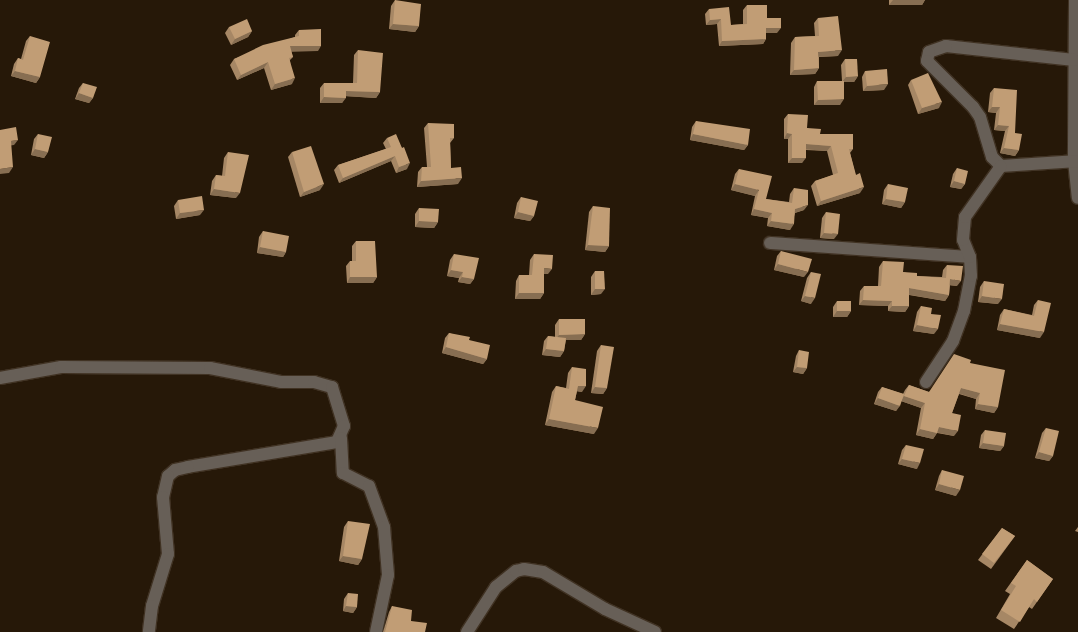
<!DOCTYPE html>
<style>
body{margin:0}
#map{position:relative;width:1078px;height:632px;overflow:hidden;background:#261808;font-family:Literata,serif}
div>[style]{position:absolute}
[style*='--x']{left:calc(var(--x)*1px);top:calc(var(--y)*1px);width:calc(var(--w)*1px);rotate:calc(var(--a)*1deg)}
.roads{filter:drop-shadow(1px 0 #403223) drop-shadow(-1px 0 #403223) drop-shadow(0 1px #403223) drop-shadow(0 -1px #403223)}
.minor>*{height:12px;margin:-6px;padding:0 6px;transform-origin:6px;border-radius:6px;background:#675f57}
.wall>*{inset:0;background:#a68765}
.shaded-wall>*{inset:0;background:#876e52}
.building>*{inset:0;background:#c19d75}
span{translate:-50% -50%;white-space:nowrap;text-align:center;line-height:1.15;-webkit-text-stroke:5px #0b0502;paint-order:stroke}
</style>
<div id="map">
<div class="roads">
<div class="minor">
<i style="--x:1075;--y:0;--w:161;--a:90.4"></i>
<i style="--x:1074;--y:161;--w:37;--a:84"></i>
<i style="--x:1074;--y:60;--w:129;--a:-173.8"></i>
<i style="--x:946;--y:46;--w:18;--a:161"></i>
<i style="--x:929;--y:52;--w:9;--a:103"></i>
<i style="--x:927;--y:61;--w:65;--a:45"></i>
<i style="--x:973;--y:107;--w:12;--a:55"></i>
<i style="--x:980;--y:117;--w:42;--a:73.3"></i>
<i style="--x:992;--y:157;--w:13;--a:45"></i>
<i style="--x:1001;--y:166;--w:77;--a:-3.7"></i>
<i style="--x:770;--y:243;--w:200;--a:4"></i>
<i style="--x:0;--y:378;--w:62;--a:-10.2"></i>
<i style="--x:61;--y:367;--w:149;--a:0.4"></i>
<i style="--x:210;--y:368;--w:72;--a:11.2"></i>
<i style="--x:281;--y:382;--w:33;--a:0"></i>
<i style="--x:314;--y:382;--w:19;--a:16"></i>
<i style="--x:332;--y:387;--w:41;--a:72.9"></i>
<i style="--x:344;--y:426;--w:17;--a:114"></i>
<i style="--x:337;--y:442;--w:151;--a:170.5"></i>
<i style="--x:188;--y:467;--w:13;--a:167"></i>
<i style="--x:175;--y:470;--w:9;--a:139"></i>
<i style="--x:168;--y:476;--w:22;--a:103"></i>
<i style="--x:163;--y:497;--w:57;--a:85"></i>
<i style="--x:168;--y:554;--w:54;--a:107.1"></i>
<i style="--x:152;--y:606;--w:26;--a:97"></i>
<i style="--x:926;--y:382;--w:49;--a:-56.6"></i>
<i style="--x:953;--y:341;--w:32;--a:-70"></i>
<i style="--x:964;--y:311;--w:36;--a:-79"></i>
<i style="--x:971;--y:276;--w:19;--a:-93"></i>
<i style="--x:970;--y:257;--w:18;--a:-112"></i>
<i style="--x:963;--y:240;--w:23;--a:-85"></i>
<i style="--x:965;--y:217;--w:62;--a:-54.8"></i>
<i style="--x:341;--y:438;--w:35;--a:87"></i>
<i style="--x:343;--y:473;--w:29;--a:27"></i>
<i style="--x:369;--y:486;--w:44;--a:69.9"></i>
<i style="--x:384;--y:527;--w:48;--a:85.2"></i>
<i style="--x:388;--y:575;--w:58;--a:101.9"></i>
<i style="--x:467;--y:632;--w:54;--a:-57.2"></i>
<i style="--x:496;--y:587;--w:26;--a:-39"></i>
<i style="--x:516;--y:571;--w:8;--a:-14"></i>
<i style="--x:524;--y:569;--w:19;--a:9"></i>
<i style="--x:543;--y:572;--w:72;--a:30.8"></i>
<i style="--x:605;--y:609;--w:55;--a:24.7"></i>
</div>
</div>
<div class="wall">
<i style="clip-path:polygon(395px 0,419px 26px,415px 32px,389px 29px,391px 6px)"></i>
<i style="clip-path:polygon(889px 0,925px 0,922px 5px,889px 5px)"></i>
<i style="clip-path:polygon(747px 5px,767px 18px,777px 33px,766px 33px,766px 39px,763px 44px,719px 46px,717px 24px,706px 25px,705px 14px,709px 9px,731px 25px,743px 24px,743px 10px)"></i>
<i style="clip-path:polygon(818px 18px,838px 56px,819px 57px,819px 68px,815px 74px,790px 75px,791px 43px,795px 37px,815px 36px,814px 23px)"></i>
<i style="clip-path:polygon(229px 27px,252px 31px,248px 37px,231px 45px,225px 33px)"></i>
<i style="clip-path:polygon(299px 30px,318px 51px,291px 51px,293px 57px,290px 60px,292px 84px,271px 90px,264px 68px,237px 80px,230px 65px,234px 59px,295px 37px,295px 35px)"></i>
<i style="clip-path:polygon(30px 36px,40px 77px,36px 83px,11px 76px,14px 64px,18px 58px,21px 59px,26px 41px)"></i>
<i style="clip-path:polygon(358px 50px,380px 92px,376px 98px,346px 96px,342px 103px,320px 103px,320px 88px,324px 83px,353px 83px,354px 55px)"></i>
<i style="clip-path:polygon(845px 59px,858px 76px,854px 82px,844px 82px,840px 105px,814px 105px,814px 87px,817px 81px,842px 81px,841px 65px)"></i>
<i style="clip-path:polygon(865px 71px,884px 90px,863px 91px,862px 77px)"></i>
<i style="clip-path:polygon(911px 80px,939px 108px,918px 114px,908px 85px)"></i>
<i style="clip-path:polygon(83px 83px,93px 98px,89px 103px,75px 99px,79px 88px)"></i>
<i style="clip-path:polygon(994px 88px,1015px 133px,1019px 150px,1015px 156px,1000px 153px,1005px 131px,994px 130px,996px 113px,988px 112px,990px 93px)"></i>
<i style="clip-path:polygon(788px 114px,807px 128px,853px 149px,850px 153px,860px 193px,817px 206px,811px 186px,815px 181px,833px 175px,827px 151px,806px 150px,802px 163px,788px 163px,788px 139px,784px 139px,784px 119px)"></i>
<i style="clip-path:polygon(696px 121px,748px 145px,744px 150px,690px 140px,692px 127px)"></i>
<i style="clip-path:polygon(428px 123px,454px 138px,450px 143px,451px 168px,458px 184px,417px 187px,418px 172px,422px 167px,427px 167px,424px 128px)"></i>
<i style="clip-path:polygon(38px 134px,48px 152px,44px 158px,31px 155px,34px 139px)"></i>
<i style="clip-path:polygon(387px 138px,402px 148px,407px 169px,396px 173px,391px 161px,339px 183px,334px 170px,338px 165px,386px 149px,383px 143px)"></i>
<i style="clip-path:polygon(228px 152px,236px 198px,210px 195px,212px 181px,216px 175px,222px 176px,224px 158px)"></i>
<i style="clip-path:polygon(292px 152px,320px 190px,300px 197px,288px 157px)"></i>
<i style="clip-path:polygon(957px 168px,965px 184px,961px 189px,950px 187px,953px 174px)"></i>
<i style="clip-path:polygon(739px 169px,766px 199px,789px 202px,790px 194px,794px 188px,804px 210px,795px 213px,790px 230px,767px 226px,768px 218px,751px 215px,755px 196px,731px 190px,735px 174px)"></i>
<i style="clip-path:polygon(888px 184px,905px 202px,901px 208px,882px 204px,884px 190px)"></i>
<i style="clip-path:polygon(521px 197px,534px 216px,530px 221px,514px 218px,517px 203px)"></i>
<i style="clip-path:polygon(178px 200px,200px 215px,176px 219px,174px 206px)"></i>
<i style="clip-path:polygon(593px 206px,609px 246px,605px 252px,585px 250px,589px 212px)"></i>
<i style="clip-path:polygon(419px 208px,438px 222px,434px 228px,415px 227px,415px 214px)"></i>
<i style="clip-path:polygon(826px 212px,834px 239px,820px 238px,822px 218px)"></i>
<i style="clip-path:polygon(263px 231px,286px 252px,283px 257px,257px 253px,259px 237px)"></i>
<i style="clip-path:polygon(356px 241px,377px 277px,373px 283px,347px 283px,346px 266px,350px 261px,352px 261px,352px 246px)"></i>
<i style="clip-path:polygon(781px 251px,804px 277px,774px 270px,777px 256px)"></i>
<i style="clip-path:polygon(454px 254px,474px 279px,470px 284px,458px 282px,459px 278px,447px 276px,450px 260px)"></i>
<i style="clip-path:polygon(534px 254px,548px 274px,544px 274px,544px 293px,540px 299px,515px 299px,516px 281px,519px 275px,529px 275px,530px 260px)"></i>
<i style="clip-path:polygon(883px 261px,903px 272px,917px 276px,942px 277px,943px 270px,947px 265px,957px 286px,950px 285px,949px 295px,945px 301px,909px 295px,909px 306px,905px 312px,888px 311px,888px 306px,859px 305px,860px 291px,864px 286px,878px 286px,879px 267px)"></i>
<i style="clip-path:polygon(595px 271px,601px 294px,591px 295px,591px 277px)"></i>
<i style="clip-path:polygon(811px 272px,811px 304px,801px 301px,807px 278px)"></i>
<i style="clip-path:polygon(984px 281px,998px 304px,978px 302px,980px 287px)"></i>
<i style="clip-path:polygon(1038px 300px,1040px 338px,997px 330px,1000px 315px,1004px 309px,1032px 315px,1034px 305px)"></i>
<i style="clip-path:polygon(837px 301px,851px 311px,847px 317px,833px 317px,833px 307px)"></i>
<i style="clip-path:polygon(921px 306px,931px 314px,934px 334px,913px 331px,917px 312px)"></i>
<i style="clip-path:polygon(559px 319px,585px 334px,581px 340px,566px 340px,564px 351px,560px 357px,542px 355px,544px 341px,548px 336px,555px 337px,555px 325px)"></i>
<i style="clip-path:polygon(449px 333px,469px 340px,487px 359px,483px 364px,442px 353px,445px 338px)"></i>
<i style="clip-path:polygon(601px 345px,607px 388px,603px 394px,591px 393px,597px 351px)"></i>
<i style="clip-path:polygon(799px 350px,807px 368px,803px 374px,793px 372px,796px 356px)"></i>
<i style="clip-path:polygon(970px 363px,998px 407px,994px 413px,975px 409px,976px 399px,959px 394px,952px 413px,954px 436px,937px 433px,933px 439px,916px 435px,921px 408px,901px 401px,896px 411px,874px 404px,878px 392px,882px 387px,903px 394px,905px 390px,909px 385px,929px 392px)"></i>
<i style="clip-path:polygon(572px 367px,582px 392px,577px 391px,575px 400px,594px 434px,545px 425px,552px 392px,556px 386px,566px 388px,568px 373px)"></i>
<i style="clip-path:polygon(1046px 428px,1053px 456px,1049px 461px,1035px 458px,1042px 433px)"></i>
<i style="clip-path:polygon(985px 430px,1004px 446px,1000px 451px,979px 448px,981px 435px)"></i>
<i style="clip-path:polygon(906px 445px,917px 469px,898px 464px,902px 450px)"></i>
<i style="clip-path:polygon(942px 470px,956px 496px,935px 490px,939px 476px)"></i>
<i style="clip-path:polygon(348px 521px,362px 559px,358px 565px,339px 561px,344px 527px)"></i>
<i style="clip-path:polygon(1078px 527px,1078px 532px,1075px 531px)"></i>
<i style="clip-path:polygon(1002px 528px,1015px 536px,991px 569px,978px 560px)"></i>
<i style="clip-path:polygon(1027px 560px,1053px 579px,1032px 609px,1029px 607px,1014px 629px,996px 618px,1010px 594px,1005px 591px)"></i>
<i style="clip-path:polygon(348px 593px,357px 607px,353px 613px,343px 611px,344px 599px)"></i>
<i style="clip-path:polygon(392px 606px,411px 621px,425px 632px,383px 632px,389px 612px)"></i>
</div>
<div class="shaded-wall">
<i style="clip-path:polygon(893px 0,925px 0,922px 5px,889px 5px)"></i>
<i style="clip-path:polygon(721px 19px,717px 24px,706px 25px,710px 20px)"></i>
<i style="clip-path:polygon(393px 24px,419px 26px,415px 32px,389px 29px)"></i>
<i style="clip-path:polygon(766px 28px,781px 28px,777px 33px,763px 33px)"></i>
<i style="clip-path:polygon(252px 31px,248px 37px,231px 45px,235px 39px)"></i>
<i style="clip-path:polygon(766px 39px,763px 44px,719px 46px,722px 41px)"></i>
<i style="clip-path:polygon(290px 46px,321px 46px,318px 51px,286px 52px)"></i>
<i style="clip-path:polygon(842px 50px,838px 56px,814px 57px,818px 52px)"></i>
<i style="clip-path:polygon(268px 62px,264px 68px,237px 80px,241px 75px)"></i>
<i style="clip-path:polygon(819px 68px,815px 74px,790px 75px,794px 70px)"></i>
<i style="clip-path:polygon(15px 71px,40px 77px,36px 83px,11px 76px)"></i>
<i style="clip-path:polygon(858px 76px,854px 82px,842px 82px,846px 77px)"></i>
<i style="clip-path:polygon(295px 78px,292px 84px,271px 90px,275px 84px)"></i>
<i style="clip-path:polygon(888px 84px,884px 90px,863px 91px,867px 86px)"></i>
<i style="clip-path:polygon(346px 91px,380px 92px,376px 98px,342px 96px)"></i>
<i style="clip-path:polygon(79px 93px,93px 98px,89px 103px,75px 99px)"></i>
<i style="clip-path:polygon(324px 97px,346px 98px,342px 103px,320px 103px)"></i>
<i style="clip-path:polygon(844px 99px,840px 105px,814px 105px,818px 100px)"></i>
<i style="clip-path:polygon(942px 102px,939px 108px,918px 114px,922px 108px)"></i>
<i style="clip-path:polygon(992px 107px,1000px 107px,996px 113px,988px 112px)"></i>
<i style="clip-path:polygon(998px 125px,1009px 126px,1005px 131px,994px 130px)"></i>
<i style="clip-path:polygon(787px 133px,792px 134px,788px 139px,784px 139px)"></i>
<i style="clip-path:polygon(693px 134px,748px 145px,744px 150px,690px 140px)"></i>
<i style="clip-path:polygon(18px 140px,14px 145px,7px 146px,11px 141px)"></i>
<i style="clip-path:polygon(806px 144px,831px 146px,827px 151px,802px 149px)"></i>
<i style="clip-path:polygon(1004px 148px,1019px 150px,1015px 156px,1000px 153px)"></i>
<i style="clip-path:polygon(35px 149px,48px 152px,44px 158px,31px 155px)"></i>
<i style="clip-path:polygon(395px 156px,391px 161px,339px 183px,343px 178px)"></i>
<i style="clip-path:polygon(792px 158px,806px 158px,802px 163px,788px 163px)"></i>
<i style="clip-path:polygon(410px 163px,407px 169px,396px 173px,399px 167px)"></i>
<i style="clip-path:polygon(13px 167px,9px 173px,0 174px,0 169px)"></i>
<i style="clip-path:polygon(462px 178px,458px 184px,417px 187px,421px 181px)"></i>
<i style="clip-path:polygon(954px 181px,965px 184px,961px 189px,950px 187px)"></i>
<i style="clip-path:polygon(324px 184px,320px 190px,300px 197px,304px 192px)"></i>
<i style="clip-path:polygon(735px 184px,759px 190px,755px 196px,731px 190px)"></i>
<i style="clip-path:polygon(864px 187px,860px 193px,817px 206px,821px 201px)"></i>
<i style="clip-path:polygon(214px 189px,240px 193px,236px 198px,210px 195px)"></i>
<i style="clip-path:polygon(886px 199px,905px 202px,901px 208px,882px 204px)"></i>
<i style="clip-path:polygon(808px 205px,804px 210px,791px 214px,795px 209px)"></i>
<i style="clip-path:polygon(754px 209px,772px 213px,768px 218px,751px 215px)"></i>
<i style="clip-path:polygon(204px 210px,200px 215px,176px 219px,180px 213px)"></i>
<i style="clip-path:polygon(518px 212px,534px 216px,530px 221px,514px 218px)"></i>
<i style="clip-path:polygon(419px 221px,438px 222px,434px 228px,415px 227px)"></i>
<i style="clip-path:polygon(771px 221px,794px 224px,790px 230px,767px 226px)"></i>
<i style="clip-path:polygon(824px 233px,838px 234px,834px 239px,820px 238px)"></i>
<i style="clip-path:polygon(588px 245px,609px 246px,605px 252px,585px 250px)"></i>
<i style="clip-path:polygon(260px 247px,286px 252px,283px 257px,257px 253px)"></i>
<i style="clip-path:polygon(778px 264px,808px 272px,804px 277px,774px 270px)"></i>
<i style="clip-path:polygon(544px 268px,552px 269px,548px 274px,540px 274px)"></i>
<i style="clip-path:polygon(451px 270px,463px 272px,459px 278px,447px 276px)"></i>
<i style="clip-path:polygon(350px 277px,377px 277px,373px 283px,347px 283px)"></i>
<i style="clip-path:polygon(462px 277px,474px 279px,470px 284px,458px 282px)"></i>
<i style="clip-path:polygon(950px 279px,961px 281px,957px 286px,946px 285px)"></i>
<i style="clip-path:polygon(909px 288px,949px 295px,945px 301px,905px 294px)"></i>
<i style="clip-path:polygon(595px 289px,605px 289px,601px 294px,591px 295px)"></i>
<i style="clip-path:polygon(519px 293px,544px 293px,540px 299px,515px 299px)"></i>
<i style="clip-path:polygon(805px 296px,815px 298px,811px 304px,801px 301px)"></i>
<i style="clip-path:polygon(982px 296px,1002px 299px,998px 304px,978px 302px)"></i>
<i style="clip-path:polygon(863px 300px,892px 301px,888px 306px,859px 305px)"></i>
<i style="clip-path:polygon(892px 306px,909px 306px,905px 312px,888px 311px)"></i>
<i style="clip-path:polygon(837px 311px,851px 311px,847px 317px,833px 317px)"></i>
<i style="clip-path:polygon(1000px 324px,1044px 332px,1040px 338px,997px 330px)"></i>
<i style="clip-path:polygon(917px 325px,938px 329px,934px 334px,913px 331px)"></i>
<i style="clip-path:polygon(585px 334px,581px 340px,555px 340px,559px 335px)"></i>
<i style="clip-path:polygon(446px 347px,487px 359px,483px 364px,442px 353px)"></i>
<i style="clip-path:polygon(546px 349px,564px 351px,560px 357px,542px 355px)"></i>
<i style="clip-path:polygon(797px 367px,807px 368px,803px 374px,793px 372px)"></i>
<i style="clip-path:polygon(578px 386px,586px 386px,582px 392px,574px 391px)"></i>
<i style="clip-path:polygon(595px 387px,607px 388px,603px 394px,591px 393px)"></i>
<i style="clip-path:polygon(961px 388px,980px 393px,976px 399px,958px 393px)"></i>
<i style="clip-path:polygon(904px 396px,925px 403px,921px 408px,901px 401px)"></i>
<i style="clip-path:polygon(878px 398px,900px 406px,896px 411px,874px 404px)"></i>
<i style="clip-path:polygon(978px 404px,998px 407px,994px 413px,975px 409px)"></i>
<i style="clip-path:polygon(549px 419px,598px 428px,594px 434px,545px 425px)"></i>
<i style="clip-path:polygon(939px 427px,958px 431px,954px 436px,935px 432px)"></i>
<i style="clip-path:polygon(920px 429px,937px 433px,933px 439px,916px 435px)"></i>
<i style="clip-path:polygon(983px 443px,1004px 446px,1000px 451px,979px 448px)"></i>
<i style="clip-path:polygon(1039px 452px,1053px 456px,1049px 461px,1035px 458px)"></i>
<i style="clip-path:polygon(902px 459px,920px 463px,917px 469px,898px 464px)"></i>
<i style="clip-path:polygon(939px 484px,960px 490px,956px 496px,935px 490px)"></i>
<i style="clip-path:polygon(343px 556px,362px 559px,358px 565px,339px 561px)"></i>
<i style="clip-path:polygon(346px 606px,357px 607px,353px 613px,343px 611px)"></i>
</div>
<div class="building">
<i style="clip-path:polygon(395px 0,421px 4px,419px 26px,393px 24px)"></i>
<i style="clip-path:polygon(747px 5px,767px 5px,767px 18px,781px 18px,781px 28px,766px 28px,766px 39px,722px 41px,721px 19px,710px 20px,709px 9px,729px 7px,731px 25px,747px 24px)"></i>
<i style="clip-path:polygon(838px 16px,842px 50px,818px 52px,819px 68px,794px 70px,795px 37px,819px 36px,818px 18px)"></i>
<i style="clip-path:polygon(247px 19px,252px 31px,235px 39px,229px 27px)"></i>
<i style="clip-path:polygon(321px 29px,321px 46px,290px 46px,293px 57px,289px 58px,295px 78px,275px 84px,268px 62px,241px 75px,234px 59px,263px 45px,299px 36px,299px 30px)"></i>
<i style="clip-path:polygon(30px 36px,50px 42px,40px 77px,15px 71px,18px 58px,23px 60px)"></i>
<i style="clip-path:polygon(358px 50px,383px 53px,380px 92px,346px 91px,346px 98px,324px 97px,324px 83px,357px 83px)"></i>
<i style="clip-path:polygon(845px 59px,857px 59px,858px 76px,846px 77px)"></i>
<i style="clip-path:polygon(887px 69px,888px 84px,867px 86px,865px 71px)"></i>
<i style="clip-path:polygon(928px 73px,942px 102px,922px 108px,911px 80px)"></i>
<i style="clip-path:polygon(817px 81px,844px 81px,844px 99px,818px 100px)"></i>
<i style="clip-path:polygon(83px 83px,97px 87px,93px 98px,79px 93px)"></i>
<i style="clip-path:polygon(994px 88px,1017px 90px,1015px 133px,1022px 134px,1019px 150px,1004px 148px,1009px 126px,998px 125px,1000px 107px,992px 107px)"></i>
<i style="clip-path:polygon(788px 114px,808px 115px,807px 128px,821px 129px,820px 134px,853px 134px,853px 149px,849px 149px,856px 175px,860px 173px,864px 187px,821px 201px,815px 181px,838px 173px,831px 146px,806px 144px,806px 158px,792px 158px,792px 134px,787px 133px)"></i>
<i style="clip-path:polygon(696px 121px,750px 129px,748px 145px,693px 134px)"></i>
<i style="clip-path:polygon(428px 123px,454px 124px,454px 138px,450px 138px,451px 168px,461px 167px,462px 178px,421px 181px,422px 167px,431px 167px)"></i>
<i style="clip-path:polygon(16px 127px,18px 140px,11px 141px,13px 167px,0 169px,0 130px)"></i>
<i style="clip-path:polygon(38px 134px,52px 137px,48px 152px,35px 149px)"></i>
<i style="clip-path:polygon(396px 134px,402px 148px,404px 147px,410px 163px,399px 167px,395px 156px,343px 178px,338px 165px,391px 147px,387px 138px)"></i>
<i style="clip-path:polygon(311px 146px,324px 184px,304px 192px,292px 152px)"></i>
<i style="clip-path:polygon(228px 152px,249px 155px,240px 193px,214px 189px,216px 175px,225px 176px)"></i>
<i style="clip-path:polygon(957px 168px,968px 171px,965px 184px,954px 181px)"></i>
<i style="clip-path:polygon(739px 169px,772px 176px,766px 199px,792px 203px,794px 188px,808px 190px,808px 205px,795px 209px,794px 224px,771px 221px,772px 213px,754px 209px,759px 190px,735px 184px)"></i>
<i style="clip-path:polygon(888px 184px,908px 188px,905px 202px,886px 199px)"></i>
<i style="clip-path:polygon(202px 196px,204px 210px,180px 213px,178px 200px)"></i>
<i style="clip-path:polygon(521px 197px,538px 201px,534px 216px,518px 212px)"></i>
<i style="clip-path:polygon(593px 206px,610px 208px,609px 246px,588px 245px)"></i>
<i style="clip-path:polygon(419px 208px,439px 209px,438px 222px,419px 221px)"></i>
<i style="clip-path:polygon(826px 212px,840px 214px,838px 234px,824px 233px)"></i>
<i style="clip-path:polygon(263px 231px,289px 236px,286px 252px,260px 247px)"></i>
<i style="clip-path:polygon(356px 241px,375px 241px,377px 277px,350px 277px,350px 261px,356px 261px)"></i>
<i style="clip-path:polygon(781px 251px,812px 259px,808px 272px,778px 264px)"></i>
<i style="clip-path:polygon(454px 254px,479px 258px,474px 279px,462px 277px,463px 272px,451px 270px)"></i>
<i style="clip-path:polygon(534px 254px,553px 255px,552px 269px,544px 268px,544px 293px,519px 293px,519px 275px,532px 275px)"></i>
<i style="clip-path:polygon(883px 261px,904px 262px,903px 272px,917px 273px,917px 276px,946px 278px,947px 265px,963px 266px,961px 281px,950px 279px,949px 295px,909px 288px,909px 306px,892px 306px,892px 301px,863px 300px,864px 286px,881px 286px)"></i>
<i style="clip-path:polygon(595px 271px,604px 271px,605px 289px,595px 289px)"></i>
<i style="clip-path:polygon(811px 272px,821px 274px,815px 298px,805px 296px)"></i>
<i style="clip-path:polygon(984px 281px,1004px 284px,1002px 299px,982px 296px)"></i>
<i style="clip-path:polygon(1038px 300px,1051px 303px,1044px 332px,1000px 324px,1004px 309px,1034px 316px)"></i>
<i style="clip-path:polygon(837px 301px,851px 301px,851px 311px,837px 311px)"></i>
<i style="clip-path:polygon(921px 306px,932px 308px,931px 314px,941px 315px,938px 329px,917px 325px)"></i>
<i style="clip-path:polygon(559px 319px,585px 319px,585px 334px,559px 335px)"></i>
<i style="clip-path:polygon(449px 333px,470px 337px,469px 340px,490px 345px,487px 359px,446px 347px)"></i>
<i style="clip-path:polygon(548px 336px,566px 338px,564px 351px,546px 349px)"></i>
<i style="clip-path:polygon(601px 345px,614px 347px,607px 388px,595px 387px)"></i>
<i style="clip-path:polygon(799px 350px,809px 352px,807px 368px,797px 367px)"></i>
<i style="clip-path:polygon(954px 354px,971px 360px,970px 363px,1005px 370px,998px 407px,978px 404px,980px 393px,961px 388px,952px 413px,961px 415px,958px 431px,939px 427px,937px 433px,920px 429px,925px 403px,904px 396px,909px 385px,929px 392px)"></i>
<i style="clip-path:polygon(572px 367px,586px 369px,586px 386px,578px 386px,575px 400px,603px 407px,598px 428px,549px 419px,556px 386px,569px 389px)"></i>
<i style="clip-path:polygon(882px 387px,904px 394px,900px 406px,878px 398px)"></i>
<i style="clip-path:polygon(1046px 428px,1059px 431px,1053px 456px,1039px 452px)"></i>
<i style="clip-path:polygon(985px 430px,1006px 433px,1004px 446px,983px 443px)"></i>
<i style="clip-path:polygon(906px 445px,924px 449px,920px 463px,902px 459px)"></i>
<i style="clip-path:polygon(942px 470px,964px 476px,960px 490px,939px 484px)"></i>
<i style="clip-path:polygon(348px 521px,370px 524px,362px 559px,343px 556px)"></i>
<i style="clip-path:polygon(1002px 528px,1015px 536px,994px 563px,982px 554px)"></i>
<i style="clip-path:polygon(1027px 560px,1053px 579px,1037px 602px,1034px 599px,1020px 622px,1001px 610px,1016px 586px,1011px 583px)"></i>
<i style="clip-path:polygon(348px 593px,358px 594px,357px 607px,346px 606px)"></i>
<i style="clip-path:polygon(392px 606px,412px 610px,411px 621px,427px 623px,425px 632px,385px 632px)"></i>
</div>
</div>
